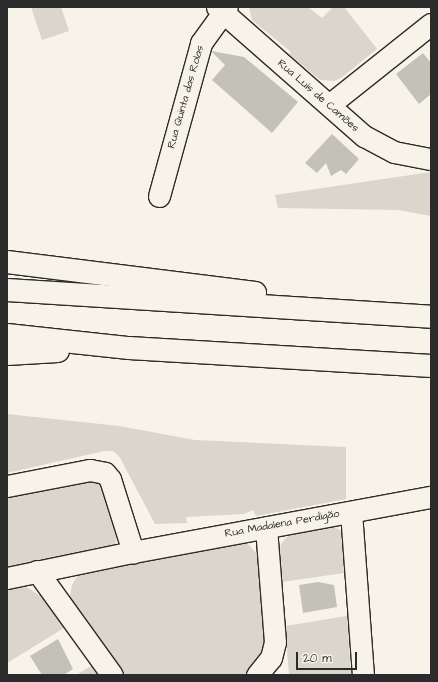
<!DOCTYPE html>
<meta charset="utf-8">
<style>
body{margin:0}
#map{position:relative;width:438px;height:682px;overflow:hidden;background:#f7f3e8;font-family:"Architects Daughter",sans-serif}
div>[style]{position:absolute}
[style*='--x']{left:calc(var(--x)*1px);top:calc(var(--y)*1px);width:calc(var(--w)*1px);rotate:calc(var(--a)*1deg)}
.green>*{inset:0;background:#dad6cc}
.building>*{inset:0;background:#c4c1b9}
.roads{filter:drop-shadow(1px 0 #2b2b2b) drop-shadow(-1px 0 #2b2b2b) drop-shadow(0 1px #2b2b2b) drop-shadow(0 -1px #2b2b2b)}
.minor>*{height:21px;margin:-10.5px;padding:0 10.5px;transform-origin:10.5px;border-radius:10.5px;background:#f7f3e8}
.motorway>*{height:22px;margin:-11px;padding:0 11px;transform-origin:11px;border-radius:11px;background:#f7f3e8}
span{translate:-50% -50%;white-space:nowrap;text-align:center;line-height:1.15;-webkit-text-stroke:3px #f7f3e8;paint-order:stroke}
.street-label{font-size:11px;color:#2b2b2b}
.frame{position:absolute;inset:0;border:8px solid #2b2b2b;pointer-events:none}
.scale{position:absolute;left:296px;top:652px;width:61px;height:18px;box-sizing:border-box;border:2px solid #2b2b2b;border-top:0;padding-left:5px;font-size:12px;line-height:14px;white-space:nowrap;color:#2b2b2b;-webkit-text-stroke:3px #f7f3e8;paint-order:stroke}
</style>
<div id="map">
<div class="green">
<i style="clip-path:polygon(31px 7px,61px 7px,69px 31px,42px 40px)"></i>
<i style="clip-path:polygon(249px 7px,308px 7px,322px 18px,333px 7px,344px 7px,377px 49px,341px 78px,334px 81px,320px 80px,289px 54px,291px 52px,252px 20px)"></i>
<i style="clip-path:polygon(431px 172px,431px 216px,398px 210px,278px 208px,275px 195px)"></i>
<i style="clip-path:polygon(7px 414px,119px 426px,195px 440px,346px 447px,346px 499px,256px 516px,253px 510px,244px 514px,186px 517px,187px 523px,155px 524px,119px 456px,113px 451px,104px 451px,7px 473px)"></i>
<i style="clip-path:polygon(89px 478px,101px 483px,117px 533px,116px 543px,113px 546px,7px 569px,7px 498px)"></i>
<i style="clip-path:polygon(333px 526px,340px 530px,341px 534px,344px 573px,282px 582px,280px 551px,281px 544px,287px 537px,295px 533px)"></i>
<i style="clip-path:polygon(239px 541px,247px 543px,259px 556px,265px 640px,264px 651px,253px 669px,243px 675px,121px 675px,74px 607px,70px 596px,72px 585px,78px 575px,87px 569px)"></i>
<i style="clip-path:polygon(26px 587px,41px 596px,64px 628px,7px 663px,7px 590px)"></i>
<i style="clip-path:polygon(347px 616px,351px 675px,289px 675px,285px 626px)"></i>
<i style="clip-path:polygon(91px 666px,98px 675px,76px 675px)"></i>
</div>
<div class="building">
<i style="clip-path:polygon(211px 51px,244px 57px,298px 102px,272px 133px,212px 80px,225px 65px)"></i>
<i style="clip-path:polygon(423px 53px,431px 63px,431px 94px,419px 104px,396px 74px)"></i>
<i style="clip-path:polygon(332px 134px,359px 159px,346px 174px,341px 170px,331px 176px,326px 163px,317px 173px,305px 163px)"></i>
<i style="clip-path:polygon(318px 582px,334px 585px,337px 607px,303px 613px,299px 585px)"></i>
<i style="clip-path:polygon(58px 639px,73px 669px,64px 675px,42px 675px,30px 656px)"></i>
</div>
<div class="roads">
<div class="minor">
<i style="--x:217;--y:7;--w:196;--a:41.3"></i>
<i style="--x:364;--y:136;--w:34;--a:28"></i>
<i style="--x:394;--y:152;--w:38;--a:11"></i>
<i style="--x:329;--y:105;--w:130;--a:-38.5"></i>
<i style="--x:159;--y:196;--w:159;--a:-74.6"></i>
<i style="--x:201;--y:43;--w:44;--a:-54.2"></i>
<i style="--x:7;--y:486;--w:85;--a:-10.9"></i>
<i style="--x:90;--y:470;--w:15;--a:11"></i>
<i style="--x:105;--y:473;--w:8;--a:50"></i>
<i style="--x:110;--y:479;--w:77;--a:72.5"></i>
<i style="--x:351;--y:512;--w:162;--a:85.8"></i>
<i style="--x:37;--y:571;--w:128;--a:54.2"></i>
<i style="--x:7;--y:578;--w:129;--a:-11.7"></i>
<i style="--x:133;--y:552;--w:303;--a:-10.5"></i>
<i style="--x:257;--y:675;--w:22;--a:-51"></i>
<i style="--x:271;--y:658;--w:16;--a:-76"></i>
<i style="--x:275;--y:642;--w:115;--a:-94.5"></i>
</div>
<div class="motorway">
<i style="--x:7;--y:262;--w:250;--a:7.1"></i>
<i style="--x:7;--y:290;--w:425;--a:3.6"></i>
<i style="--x:7;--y:335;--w:123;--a:6.1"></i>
<i style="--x:129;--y:348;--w:303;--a:3.4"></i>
<i style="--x:7;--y:354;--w:51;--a:-3.4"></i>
</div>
</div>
<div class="street-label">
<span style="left:318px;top:96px;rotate:41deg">Rua Luís de Camões</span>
<span style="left:186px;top:97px;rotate:-74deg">Rua Quinta das Rolas</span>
<span style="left:282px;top:524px;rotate:-10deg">Rua Madalena Perdigão</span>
</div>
<div class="frame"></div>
<div class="scale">20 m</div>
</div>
